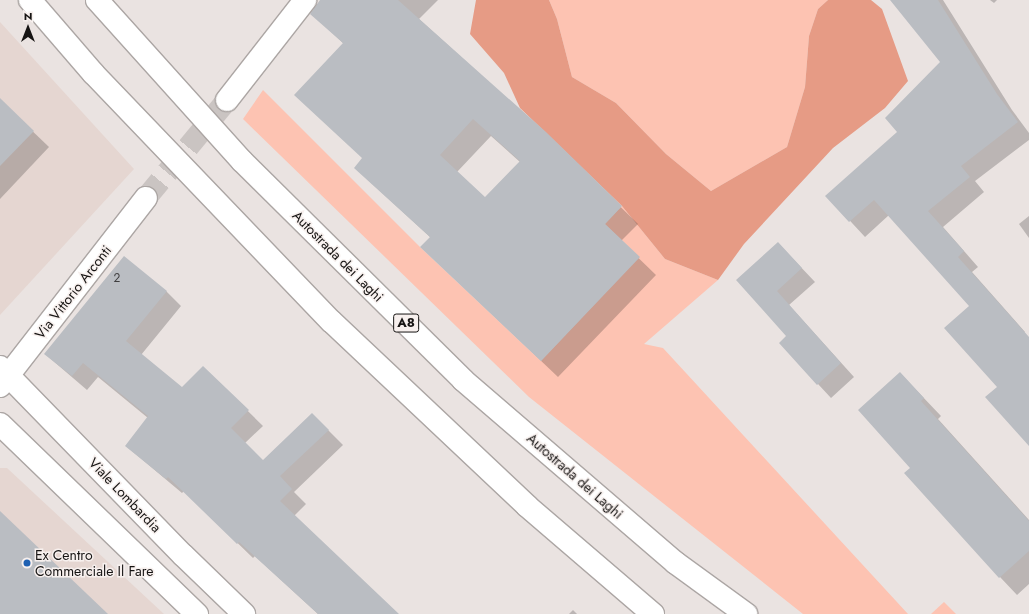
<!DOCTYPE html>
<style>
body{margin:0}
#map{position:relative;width:1029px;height:614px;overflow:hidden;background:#eae3e1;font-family:Jost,sans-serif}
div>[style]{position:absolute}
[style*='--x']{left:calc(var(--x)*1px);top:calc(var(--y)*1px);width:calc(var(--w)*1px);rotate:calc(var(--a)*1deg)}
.built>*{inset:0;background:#e5d6d1}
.green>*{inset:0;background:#fdc3b2}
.forest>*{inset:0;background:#e69b85}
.shadow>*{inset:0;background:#0003}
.building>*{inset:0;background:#babdc2}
.minor-tunnel>*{height:22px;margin-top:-11px;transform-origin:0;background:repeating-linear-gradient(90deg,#cac4c2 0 22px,transparent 0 33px)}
.roads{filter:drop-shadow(1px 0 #aca6a4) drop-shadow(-1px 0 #aca6a4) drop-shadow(0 1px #aca6a4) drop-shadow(0 -1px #aca6a4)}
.minor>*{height:22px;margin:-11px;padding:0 11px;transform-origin:11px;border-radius:11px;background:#fff}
.major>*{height:22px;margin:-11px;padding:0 11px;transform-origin:11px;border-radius:11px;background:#fff}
.highway>*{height:22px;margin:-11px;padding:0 11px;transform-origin:11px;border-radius:11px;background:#fff}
.dots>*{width:11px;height:11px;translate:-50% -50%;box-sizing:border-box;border:2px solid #f7f0ee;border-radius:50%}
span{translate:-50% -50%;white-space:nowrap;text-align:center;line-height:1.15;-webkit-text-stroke:3px #f7f0ee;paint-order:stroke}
.number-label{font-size:12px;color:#3f3e3f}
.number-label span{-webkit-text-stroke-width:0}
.shield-label span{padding:1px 3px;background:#f7f0ee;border:1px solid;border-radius:3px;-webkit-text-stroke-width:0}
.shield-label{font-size:13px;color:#161413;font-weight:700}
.street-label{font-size:14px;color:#161413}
.poi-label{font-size:14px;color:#161413}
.left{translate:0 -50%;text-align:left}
.north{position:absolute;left:8px;top:8px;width:40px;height:40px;-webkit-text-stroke:3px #f7f0ee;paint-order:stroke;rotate:0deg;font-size:11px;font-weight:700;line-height:16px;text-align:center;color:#161413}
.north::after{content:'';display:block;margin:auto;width:14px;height:18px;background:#161413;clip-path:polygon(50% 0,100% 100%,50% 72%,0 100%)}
</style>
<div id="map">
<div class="built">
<i style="clip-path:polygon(0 22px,134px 169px,0 315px)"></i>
<i style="clip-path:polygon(0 468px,7px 468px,164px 614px,0 614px)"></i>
</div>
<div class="green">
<i style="clip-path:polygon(549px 0,828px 0,818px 9px,809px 36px,805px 87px,787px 147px,711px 191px,666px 154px,616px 103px,572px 77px,557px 19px)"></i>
<i style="clip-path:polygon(263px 90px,420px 247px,541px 361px,639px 257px,605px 224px,622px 206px,665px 259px,718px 280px,644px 344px,663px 348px,908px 614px,803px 614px,529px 397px,243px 119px)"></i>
<i style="clip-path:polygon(944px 602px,956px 614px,931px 614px)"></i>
</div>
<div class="forest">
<i style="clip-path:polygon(476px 0,549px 0,557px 19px,572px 77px,616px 103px,666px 154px,711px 191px,787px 147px,805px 87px,809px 36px,818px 9px,828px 0,871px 0,882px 9px,908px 81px,885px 108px,833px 148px,744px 244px,718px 280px,665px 259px,622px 206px,520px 108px,504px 73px,470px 34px)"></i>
</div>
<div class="shadow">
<i style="clip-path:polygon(evenodd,323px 0,438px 0,419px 19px,545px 133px,638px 224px,621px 241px,656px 275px,558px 377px,439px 264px,430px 237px,355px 168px,363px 159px,344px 44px,312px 14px,323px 0,491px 136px,520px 162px,485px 198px,457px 172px,491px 136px)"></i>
<i style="clip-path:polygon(891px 0,943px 0,1012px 110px,1029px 133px,1029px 140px,975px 181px,984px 192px,943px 227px,978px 267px,972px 272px,1025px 332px,1015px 341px,1029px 356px,1029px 445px,998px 387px,970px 306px,889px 215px,865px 237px,827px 196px,898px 132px,942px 62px)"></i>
<i style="clip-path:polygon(990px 0,997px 0,994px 3px)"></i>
<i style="clip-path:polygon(0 100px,49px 147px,0 199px)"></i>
<i style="clip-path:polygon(1029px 216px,1029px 238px,1019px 224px)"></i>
<i style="clip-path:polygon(778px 243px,815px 282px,789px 305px,854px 377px,831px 398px,780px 343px,788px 336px,737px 280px)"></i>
<i style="clip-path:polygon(166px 291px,181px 306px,141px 355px,182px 388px,203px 367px,263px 426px,245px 443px,263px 461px,312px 414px,343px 445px,294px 492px,306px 504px,294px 516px,397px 614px,318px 614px,255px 556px,253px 558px,184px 491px,182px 493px,126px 446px,148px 418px,98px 377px,87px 390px,45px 354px)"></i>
<i style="clip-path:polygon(900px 373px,941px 416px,938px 419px,1029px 520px,1029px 584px,1017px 595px,1000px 577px,911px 468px)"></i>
<i style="clip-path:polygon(573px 610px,577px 614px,569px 614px)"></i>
</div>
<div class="building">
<i style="clip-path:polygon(evenodd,320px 0,398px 0,546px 132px,622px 206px,605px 224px,640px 257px,541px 361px,420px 247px,430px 237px,354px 168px,362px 158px,294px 95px,343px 43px,310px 14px,320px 0,473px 119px,520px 161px,485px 197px,440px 155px,473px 119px)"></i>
<i style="clip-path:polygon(890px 0,938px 0,997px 94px,1018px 122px,961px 166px,970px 177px,928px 211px,964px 251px,958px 257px,1029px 337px,1029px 446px,985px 397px,997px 387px,944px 328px,969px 306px,874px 200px,849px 222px,825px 196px,897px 132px,885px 118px,940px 62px)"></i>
<i style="clip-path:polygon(0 98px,34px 131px,0 166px)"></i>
<i style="clip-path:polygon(778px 242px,802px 268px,777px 291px,841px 363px,817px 385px,779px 343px,786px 336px,736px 280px)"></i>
<i style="clip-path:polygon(124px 256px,167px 291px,126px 341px,182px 387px,203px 366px,249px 410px,231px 428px,263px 460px,312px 413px,329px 430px,280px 476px,292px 489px,280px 501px,399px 614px,318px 614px,239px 542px,237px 544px,168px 477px,166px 479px,125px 446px,148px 416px,83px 363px,72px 376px,44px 354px)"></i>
<i style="clip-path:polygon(900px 372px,924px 398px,921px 401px,1029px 521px,1029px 551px,999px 578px,904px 473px,910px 468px,858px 410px)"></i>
<i style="clip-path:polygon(0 511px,108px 614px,0 614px)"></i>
</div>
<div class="minor-tunnel">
<i style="--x:146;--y:198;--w:127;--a:-50.4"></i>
</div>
<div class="roads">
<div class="minor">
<i style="--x:227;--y:100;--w:127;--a:-52"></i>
<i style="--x:0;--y:386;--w:238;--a:-52.2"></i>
</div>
<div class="major">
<i style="--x:0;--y:367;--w:262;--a:45.8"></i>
<i style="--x:183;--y:555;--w:85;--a:44"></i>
<i style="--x:0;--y:424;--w:274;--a:44"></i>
</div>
<div class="highway">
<i style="--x:30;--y:0;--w:96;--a:49.2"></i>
<i style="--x:93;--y:73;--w:344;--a:46.2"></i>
<i style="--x:331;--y:321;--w:270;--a:43.3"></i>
<i style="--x:527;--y:506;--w:166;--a:40.6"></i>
<i style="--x:97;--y:0;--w:217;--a:48"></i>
<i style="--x:242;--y:161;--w:311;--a:44.7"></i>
<i style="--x:463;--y:380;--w:281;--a:40.7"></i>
<i style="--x:676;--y:563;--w:87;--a:36.1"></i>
</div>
</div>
<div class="dots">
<i style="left:27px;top:563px;background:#2061b2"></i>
</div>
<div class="number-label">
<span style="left:117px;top:279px">2</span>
</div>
<div class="shield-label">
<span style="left:406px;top:323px">A8</span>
</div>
<div class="street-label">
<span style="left:338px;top:256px;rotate:45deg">Autostrada dei Laghi</span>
<span style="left:73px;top:292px;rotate:-52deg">Via Vittorio Arconti</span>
<span style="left:575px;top:476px;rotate:41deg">Autostrada dei Laghi</span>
<span style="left:125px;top:495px;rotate:46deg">Viale Lombardia</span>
</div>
<div class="poi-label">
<span class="left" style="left:35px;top:563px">Ex Centro<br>Commerciale Il Fare</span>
</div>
<div class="north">N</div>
</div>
